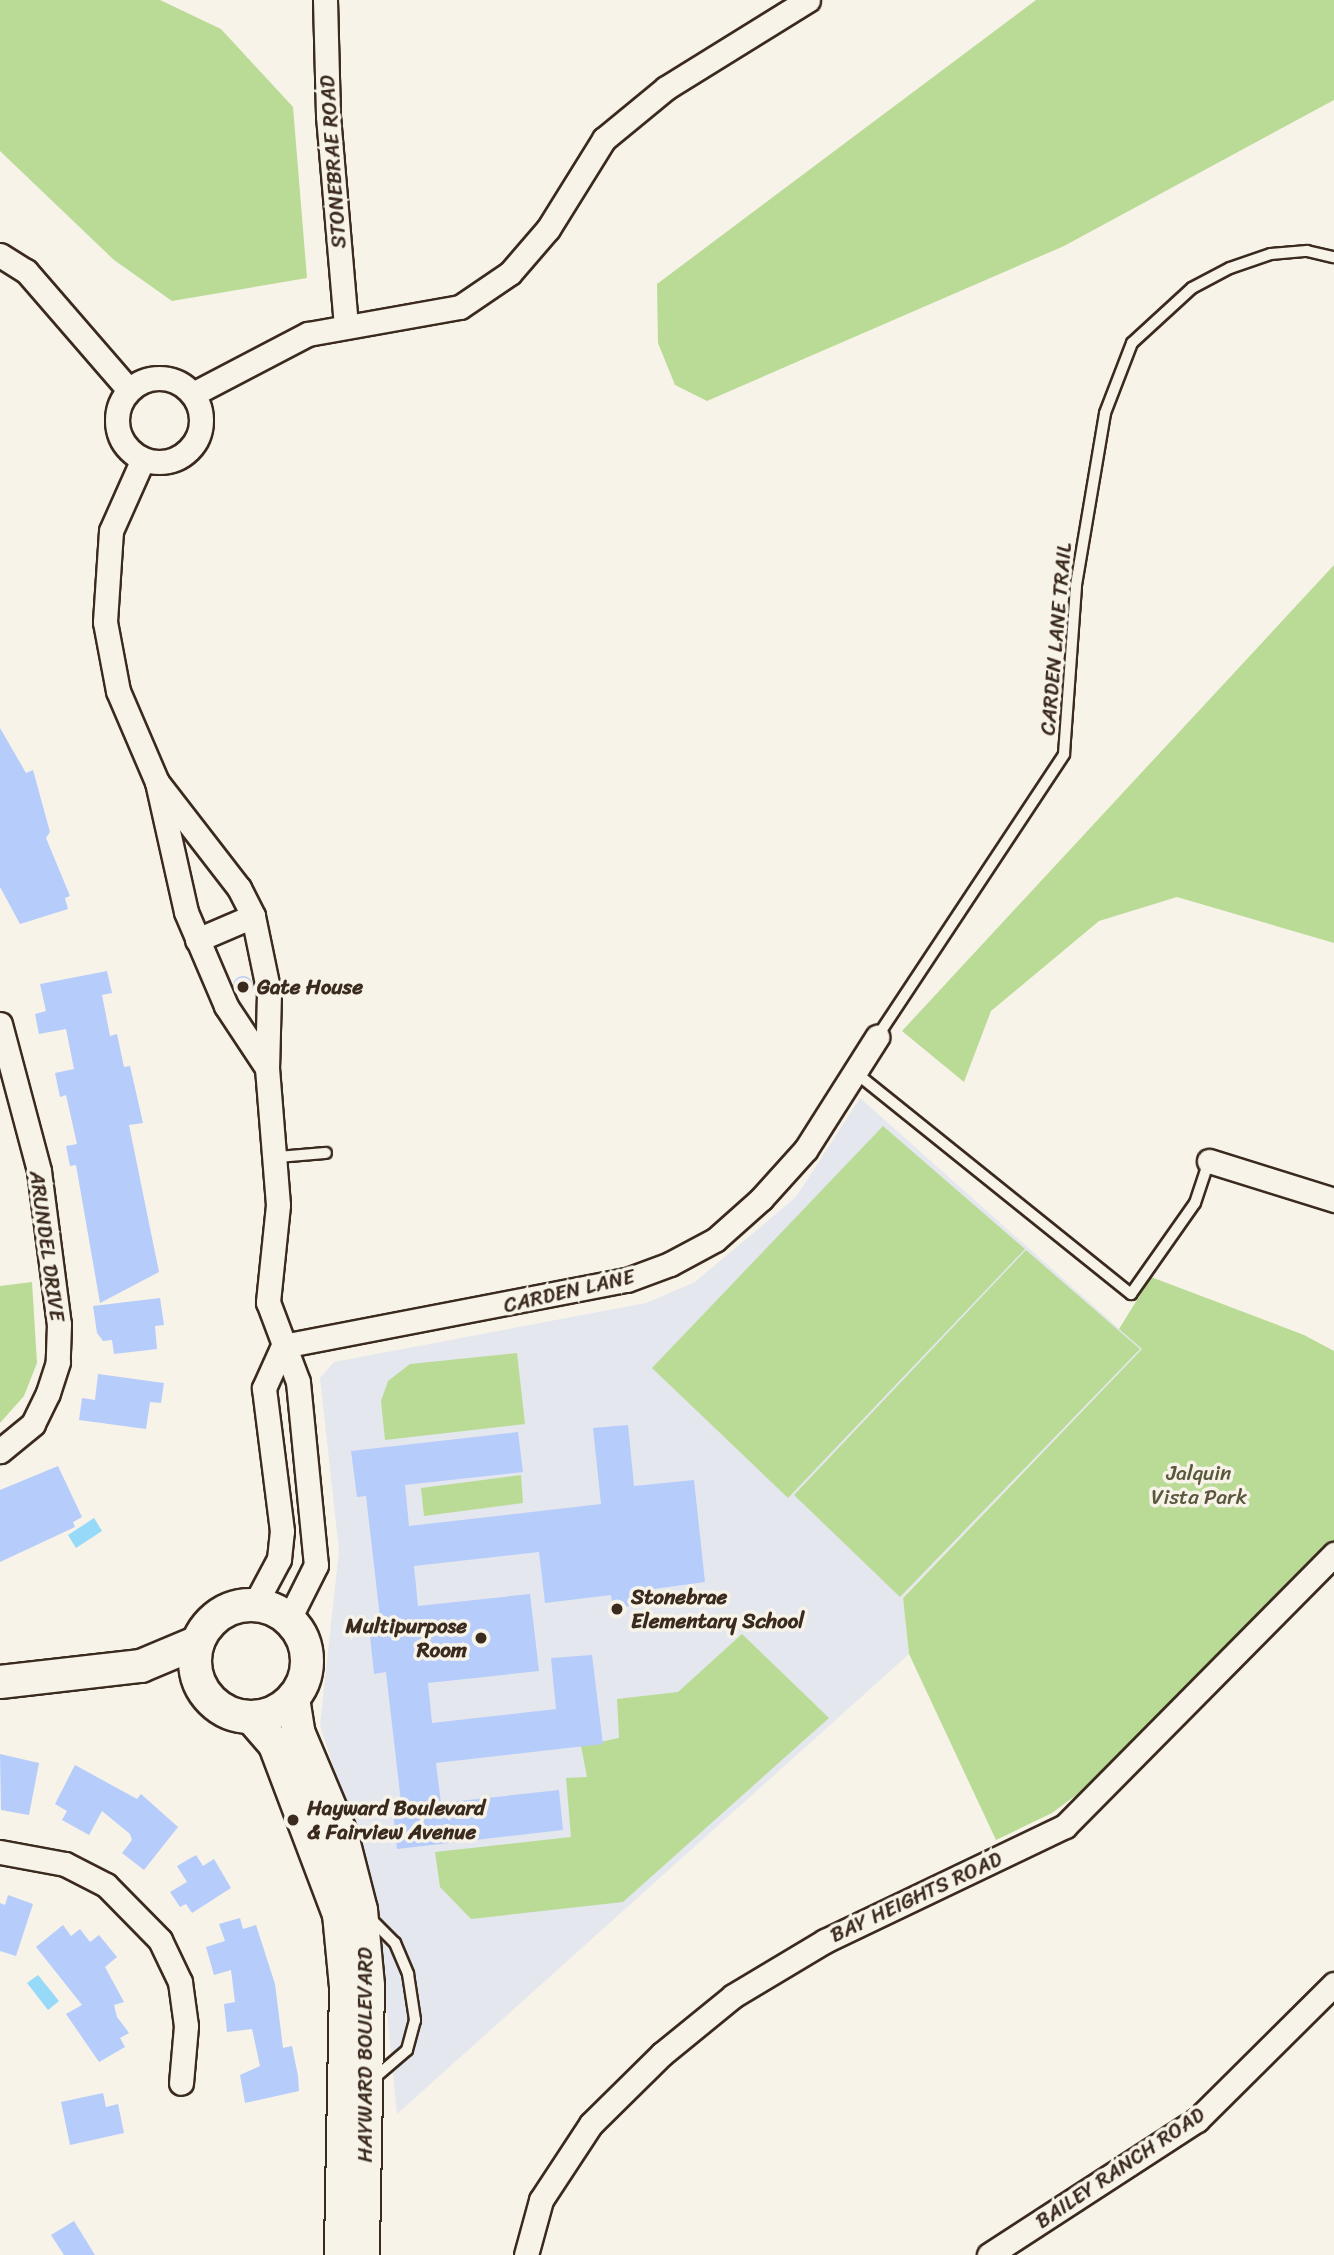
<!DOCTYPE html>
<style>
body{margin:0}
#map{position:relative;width:1334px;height:2255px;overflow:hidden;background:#f7f3e8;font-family:Sriracha,sans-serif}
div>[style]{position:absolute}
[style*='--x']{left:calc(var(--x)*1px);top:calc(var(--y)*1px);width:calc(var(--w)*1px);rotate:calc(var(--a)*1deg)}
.built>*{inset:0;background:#e4e7ee}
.green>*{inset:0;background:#badb95}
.water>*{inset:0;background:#97d9f9}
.building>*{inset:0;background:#b6ccfb}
.round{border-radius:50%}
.roads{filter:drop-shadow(2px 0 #3b2a1e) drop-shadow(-2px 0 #3b2a1e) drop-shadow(0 2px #3b2a1e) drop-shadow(0 -2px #3b2a1e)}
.lane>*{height:10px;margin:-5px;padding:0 5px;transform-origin:5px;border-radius:5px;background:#f7f3e8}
.street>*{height:23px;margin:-11.5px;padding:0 11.5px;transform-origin:11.5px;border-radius:11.5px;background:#f7f3e8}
.street>.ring{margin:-11.5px;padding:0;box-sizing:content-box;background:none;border:23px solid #f7f3e8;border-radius:50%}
.secondary>*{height:32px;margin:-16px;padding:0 16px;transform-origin:16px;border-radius:16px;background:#f7f3e8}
.secondary>.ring{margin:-16px;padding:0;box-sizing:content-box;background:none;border:32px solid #f7f3e8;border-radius:50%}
.dots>*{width:19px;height:19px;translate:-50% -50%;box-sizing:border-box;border:4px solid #f7f3e8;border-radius:50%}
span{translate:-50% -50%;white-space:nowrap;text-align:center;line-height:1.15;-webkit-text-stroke:7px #f7f3e8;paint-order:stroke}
.street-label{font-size:21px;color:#3b2a1e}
.poi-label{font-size:21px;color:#3b2a1e;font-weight:700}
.left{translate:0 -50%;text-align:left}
.right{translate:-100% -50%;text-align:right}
.park-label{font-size:21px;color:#5b563c}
</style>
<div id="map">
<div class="built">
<i style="clip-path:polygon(860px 1098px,1142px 1349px,903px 1597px,909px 1654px,397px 2114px,376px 1899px,320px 1725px,339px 1551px,320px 1378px,334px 1362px,646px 1303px,695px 1282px,796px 1197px)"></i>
</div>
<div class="green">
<i style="clip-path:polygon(0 0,160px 0,221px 29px,293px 107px,307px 278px,172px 301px,114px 260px,0 151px)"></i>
<i style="clip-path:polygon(1036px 0,1334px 0,1334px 100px,1064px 246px,707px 401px,675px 385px,658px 343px,657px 284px)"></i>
<i style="clip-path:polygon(1334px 565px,1334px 943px,1177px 897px,1099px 921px,991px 1011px,964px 1082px,902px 1031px)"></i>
<i style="clip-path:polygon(883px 1126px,1025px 1249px,788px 1498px,652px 1368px)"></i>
<i style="clip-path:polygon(1026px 1250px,1140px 1349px,900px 1597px,794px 1495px)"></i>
<i style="clip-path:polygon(1151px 1277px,1304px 1335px,1334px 1351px,1334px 1542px,1095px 1781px,1052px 1813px,996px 1840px,909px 1654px,903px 1598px,1142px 1349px,1119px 1329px)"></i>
<i style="clip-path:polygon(32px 1282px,37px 1363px,24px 1396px,0 1423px,0 1286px)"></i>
<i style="clip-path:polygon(517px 1353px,525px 1424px,385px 1440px,381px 1401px,388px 1381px,410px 1364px)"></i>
<i style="clip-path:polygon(521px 1475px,523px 1503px,424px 1516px,421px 1488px)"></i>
<i style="clip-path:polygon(742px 1634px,829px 1718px,623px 1902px,471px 1919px,440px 1887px,435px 1852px,571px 1837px,566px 1778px,587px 1777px,581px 1746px,619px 1738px,617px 1699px,678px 1692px)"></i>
</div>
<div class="water">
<i style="clip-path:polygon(94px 1518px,102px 1531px,76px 1548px,68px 1535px)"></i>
<i style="clip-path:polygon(38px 1975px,59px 2001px,48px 2010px,27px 1983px)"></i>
</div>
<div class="building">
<i style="clip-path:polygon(0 728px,26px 773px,33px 770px,50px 832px,46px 838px,70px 896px,65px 898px,68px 909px,20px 924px,0 887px)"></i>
<i style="clip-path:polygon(107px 971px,112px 993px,102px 995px,110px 1036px,117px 1034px,124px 1067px,130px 1066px,143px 1123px,129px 1125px,159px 1272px,100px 1303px,76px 1165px,70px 1166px,66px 1146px,77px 1144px,66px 1095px,60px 1097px,55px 1073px,74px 1069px,66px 1029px,39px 1034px,35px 1014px,46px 1011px,40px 984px)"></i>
<i class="round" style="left:233px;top:976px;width:20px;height:20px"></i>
<i style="clip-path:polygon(160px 1298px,164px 1325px,155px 1326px,157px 1349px,114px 1354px,112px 1340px,103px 1341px,97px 1333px,93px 1306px)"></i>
<i style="clip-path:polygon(98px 1374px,164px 1383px,161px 1403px,150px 1402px,146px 1429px,79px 1420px,82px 1398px,95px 1400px)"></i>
<i style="clip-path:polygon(628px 1425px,634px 1486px,694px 1480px,705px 1582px,646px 1590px,647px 1604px,613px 1608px,611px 1595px,545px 1603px,539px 1552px,414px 1566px,418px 1606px,530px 1594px,539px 1671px,428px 1683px,432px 1723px,556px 1709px,551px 1658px,592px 1655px,603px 1744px,436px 1763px,441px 1803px,559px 1790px,563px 1830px,397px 1849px,392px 1803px,401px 1802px,386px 1672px,374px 1674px,369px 1627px,381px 1626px,366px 1496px,357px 1497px,351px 1451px,518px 1432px,523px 1472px,405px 1485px,409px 1526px,601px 1504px,593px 1428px)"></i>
<i style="clip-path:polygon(58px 1466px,82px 1517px,73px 1522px,75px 1527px,0 1562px,0 1490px)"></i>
<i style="clip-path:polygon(0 1754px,39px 1763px,29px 1815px,1px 1810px)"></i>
<i style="clip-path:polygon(75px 1765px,137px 1799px,141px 1794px,178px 1827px,144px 1870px,122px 1853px,132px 1840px,130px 1834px,102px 1811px,89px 1835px,62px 1820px,67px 1811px,55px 1804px)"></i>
<i style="clip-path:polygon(196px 1855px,203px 1866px,214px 1859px,231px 1888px,192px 1913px,186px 1904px,180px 1907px,170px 1892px,187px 1882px,177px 1866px)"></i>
<i style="clip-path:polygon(8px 1895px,33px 1904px,16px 1956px,0 1951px,0 1903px,5px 1905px)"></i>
<i style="clip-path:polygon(240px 1918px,243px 1929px,256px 1925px,275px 1984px,283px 2048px,292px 2046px,298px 2076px,299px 2091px,245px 2103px,240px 2075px,260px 2066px,252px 2029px,227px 2032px,224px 2004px,235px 2002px,231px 1970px,214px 1975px,206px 1947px,225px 1941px,219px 1924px)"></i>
<i style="clip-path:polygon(63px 1925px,71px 1936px,80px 1929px,90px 1942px,99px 1935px,117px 1957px,105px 1967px,124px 2002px,114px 2005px,117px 2017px,129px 2033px,120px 2038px,125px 2047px,99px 2062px,66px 2014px,82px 2005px,36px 1947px)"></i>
<i style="clip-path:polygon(103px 2093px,106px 2107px,118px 2104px,124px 2133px,70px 2145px,61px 2102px)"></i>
<i style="clip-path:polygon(74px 2221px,95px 2255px,64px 2255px,51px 2235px)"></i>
</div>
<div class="roads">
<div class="lane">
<i style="--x:877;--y:1037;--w:339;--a:-56.5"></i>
<i style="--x:1064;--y:754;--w:169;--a:-85.9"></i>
<i style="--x:1076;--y:585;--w:174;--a:-80.4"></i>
<i style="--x:1105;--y:413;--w:75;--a:-68.9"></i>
<i style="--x:1132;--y:343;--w:81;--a:-42.5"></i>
<i style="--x:1192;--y:288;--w:43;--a:-27.8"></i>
<i style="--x:1230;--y:268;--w:43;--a:-18.9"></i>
<i style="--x:1271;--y:254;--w:36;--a:-5"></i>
<i style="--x:1307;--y:251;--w:28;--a:13"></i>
<i style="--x:856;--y:1073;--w:353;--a:38.8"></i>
<i style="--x:1131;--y:1294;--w:111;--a:-54.9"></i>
<i style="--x:1195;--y:1203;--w:44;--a:-71.6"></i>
<i style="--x:277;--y:1157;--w:49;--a:-4.7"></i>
<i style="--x:369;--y:1917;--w:37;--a:45"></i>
<i style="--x:395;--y:1943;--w:34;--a:67"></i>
<i style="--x:408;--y:1974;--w:47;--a:81.3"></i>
<i style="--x:415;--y:2020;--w:31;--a:105"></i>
<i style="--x:407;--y:2050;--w:46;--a:139.4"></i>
</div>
<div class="street">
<i style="--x:325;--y:0;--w:116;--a:88.5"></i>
<i style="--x:328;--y:116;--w:210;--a:85.1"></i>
<i style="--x:0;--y:255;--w:31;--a:32"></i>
<i style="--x:26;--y:271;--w:157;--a:49.1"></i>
<i class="ring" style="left:117px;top:378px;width:61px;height:61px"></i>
<i style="--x:193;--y:394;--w:130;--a:-27.6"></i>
<i style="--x:308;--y:334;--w:154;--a:-10.1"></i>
<i style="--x:460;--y:307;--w:60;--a:-34.2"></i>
<i style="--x:510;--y:273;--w:58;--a:-49.2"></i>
<i style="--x:548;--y:229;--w:106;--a:-58.1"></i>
<i style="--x:604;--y:139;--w:80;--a:-39.4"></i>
<i style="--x:666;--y:88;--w:167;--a:-31.8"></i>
<i style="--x:143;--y:459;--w:79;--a:114"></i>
<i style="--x:111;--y:531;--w:91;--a:93.8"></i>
<i style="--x:105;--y:622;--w:70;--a:79.3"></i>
<i style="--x:118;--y:691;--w:99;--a:66.8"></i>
<i style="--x:157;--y:782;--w:133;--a:77.4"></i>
<i style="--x:186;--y:912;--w:102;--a:66.9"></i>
<i style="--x:226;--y:1006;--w:74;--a:56.5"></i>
<i style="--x:157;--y:782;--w:134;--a:52.3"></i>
<i style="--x:239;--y:888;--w:31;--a:63"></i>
<i style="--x:253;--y:916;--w:79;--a:78.3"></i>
<i style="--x:269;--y:993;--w:75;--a:91.5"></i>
<i style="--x:267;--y:1068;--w:137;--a:85.4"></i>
<i style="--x:278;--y:1205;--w:98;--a:95.9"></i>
<i style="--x:268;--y:1302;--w:85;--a:69.4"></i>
<i style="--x:298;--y:1382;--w:184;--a:84.4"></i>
<i style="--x:316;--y:1565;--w:60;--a:116.6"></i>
<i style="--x:197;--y:940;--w:61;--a:-23.2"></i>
<i style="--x:0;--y:1024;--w:152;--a:75.1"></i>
<i style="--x:39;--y:1171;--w:154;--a:82.6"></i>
<i style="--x:59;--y:1324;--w:38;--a:92"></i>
<i style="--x:58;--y:1362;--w:33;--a:108"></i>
<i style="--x:48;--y:1393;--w:34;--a:116"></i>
<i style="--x:33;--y:1424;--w:43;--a:140.7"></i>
<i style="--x:1209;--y:1161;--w:131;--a:17.3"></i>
<i style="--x:283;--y:1346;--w:350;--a:-10.9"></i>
<i style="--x:627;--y:1280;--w:46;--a:-20.4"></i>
<i style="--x:670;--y:1264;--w:51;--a:-28.1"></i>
<i style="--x:715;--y:1240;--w:62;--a:-41.7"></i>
<i style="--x:761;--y:1199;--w:67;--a:-48"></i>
<i style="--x:806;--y:1149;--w:133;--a:-57.6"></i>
<i style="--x:255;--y:1604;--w:51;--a:-61.9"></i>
<i style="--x:279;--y:1559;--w:28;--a:-84"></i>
<i style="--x:282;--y:1531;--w:144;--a:-97.2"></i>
<i style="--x:264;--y:1388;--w:46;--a:-65.7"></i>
<i style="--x:0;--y:1852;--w:66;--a:10.5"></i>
<i style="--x:65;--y:1864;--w:46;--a:27.1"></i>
<i style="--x:106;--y:1885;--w:77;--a:45.5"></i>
<i style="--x:160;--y:1940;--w:47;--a:64.5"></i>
<i style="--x:180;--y:1982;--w:44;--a:82.2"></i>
<i style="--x:186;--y:2026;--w:57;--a:95"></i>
<i style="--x:526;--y:2255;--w:57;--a:-74.7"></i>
<i style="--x:541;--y:2200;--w:91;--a:-56.7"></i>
<i style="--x:591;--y:2124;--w:100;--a:-44.6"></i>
<i style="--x:662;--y:2054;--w:92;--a:-39.2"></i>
<i style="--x:733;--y:1996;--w:107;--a:-30.9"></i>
<i style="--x:825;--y:1941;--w:266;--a:-25.6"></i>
<i style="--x:1065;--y:1826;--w:383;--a:-45.3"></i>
<i style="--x:989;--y:2255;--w:248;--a:-33"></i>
<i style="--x:1197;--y:2120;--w:193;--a:-44.8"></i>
</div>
<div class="secondary">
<i class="ring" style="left:195px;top:1605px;width:80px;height:80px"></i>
<i style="--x:0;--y:1682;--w:142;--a:-6.5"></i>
<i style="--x:141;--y:1666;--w:62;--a:-22.8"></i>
<i style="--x:293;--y:1698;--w:36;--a:81"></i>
<i style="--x:299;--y:1734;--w:111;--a:67.1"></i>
<i style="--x:342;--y:1836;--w:76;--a:75.6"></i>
<i style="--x:361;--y:1910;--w:76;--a:84.7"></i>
<i style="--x:368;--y:1986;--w:269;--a:91.1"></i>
<i style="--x:251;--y:1717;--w:37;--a:49"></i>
<i style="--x:275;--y:1745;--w:181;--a:69.3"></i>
<i style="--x:339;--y:1914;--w:73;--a:84.5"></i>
<i style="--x:346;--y:1987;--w:268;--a:91.1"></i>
</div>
</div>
<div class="dots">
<i style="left:243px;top:987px;background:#3b2a1e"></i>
<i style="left:617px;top:1609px;background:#3b2a1e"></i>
<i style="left:481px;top:1638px;background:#3b2a1e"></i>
<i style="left:293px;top:1820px;background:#3b2a1e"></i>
</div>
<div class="street-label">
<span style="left:333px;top:162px;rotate:-94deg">STONEBRAE ROAD</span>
<span style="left:1056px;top:639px;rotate:-85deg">CARDEN LANE TRAIL</span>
<span style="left:47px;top:1246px;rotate:82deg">ARUNDEL DRIVE</span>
<span style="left:569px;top:1291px;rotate:-13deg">CARDEN LANE</span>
<span style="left:916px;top:1897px;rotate:-25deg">BAY HEIGHTS ROAD</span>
<span style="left:365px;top:2055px;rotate:-90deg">HAYWARD BOULEVARD</span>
<span style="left:1120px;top:2168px;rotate:-34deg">BAILEY RANCH ROAD</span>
</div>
<div class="poi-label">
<span class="left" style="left:257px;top:987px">Gate House</span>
<span class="left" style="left:631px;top:1609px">Stonebrae<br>Elementary School</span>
<span class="right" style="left:467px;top:1638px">Multipurpose<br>Room</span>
<span class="left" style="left:307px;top:1820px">Hayward Boulevard<br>&amp; Fairview Avenue</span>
</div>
<div class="park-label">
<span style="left:1199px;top:1485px">Jalquin<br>Vista Park</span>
</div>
</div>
